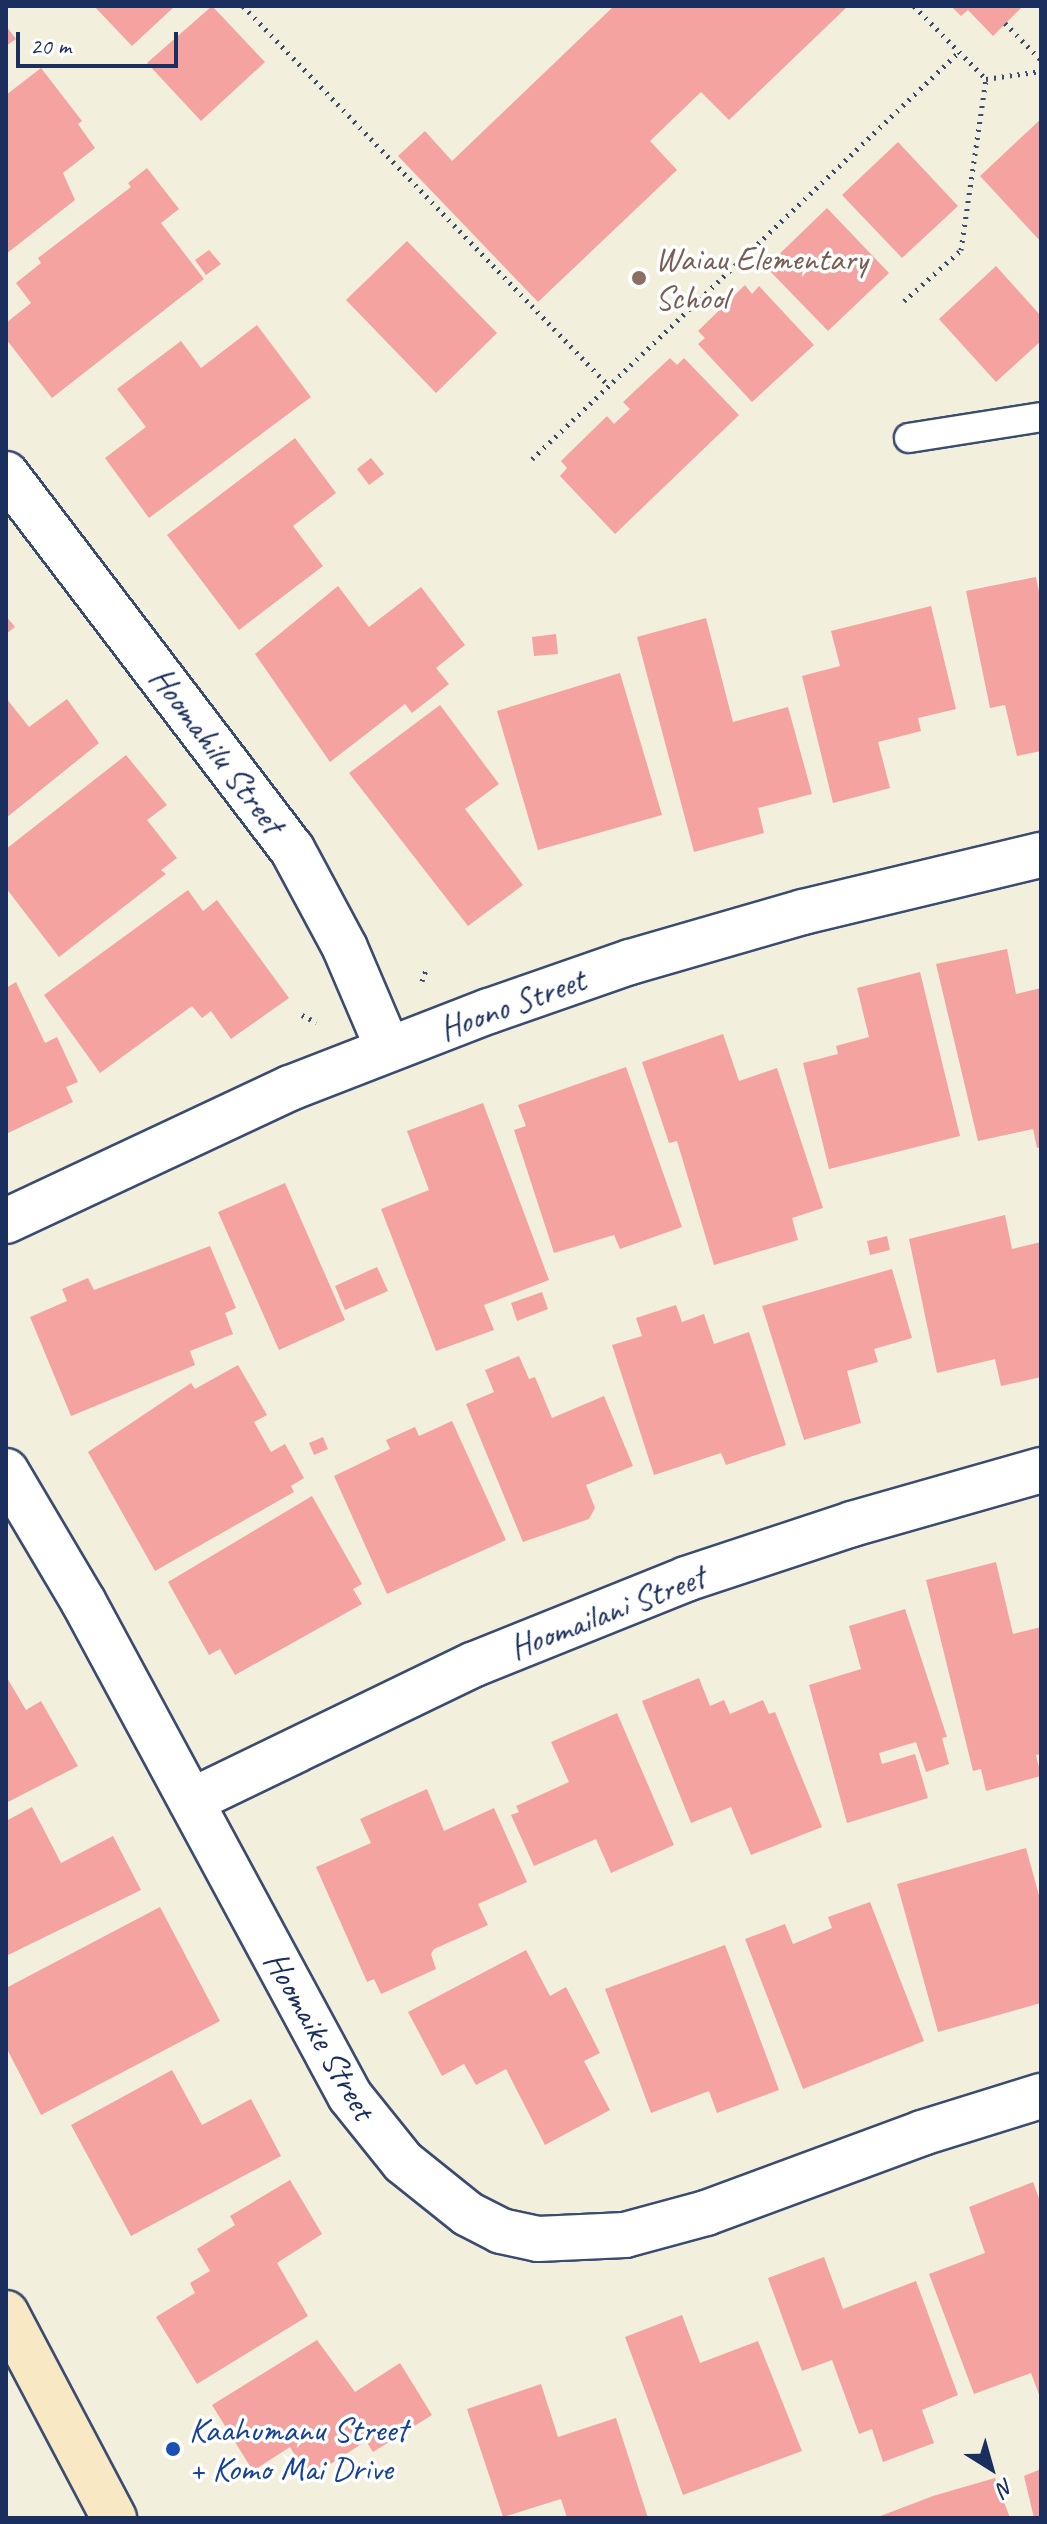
<!DOCTYPE html>
<style>
body{margin:0}
#map{position:relative;width:1047px;height:2524px;overflow:hidden;background:#f2efdc;font-family:Caveat,sans-serif}
div>[style]{position:absolute}
[style*='--x']{left:calc(var(--x)*1px);top:calc(var(--y)*1px);width:calc(var(--w)*1px);rotate:calc(var(--a)*1deg)}
.building>*{inset:0;background:#f4a3a1}
.path>*{height:5px;margin-top:-2.5px;transform-origin:0;background:repeating-linear-gradient(90deg,#3b4c71 0 2px,transparent 0 8px)}
.roads{filter:drop-shadow(2px 0 #3b4c71) drop-shadow(-2px 0 #3b4c71) drop-shadow(0 2px #3b4c71) drop-shadow(0 -2px #3b4c71)}
.lane>*{height:28px;margin:-14px;padding:0 14px;transform-origin:14px;border-radius:14px;background:#fff}
.street>*{height:44px;margin:-22px;padding:0 22px;transform-origin:22px;border-radius:22px;background:#fff}
.secondary>*{height:44px;margin:-22px;padding:0 22px;transform-origin:22px;border-radius:22px;background:#f8e8c3}
.dots>*{width:22px;height:22px;translate:-50% -50%;box-sizing:border-box;border:4px solid #fff;border-radius:50%}
span{translate:-50% -50%;white-space:nowrap;text-align:center;line-height:1.15;-webkit-text-stroke:7px #fff;paint-order:stroke}
.education-label{font-size:34px;color:#785e54}
.left{translate:0 -50%;text-align:left}
.street-label{font-size:34px;color:#1b2f5e}
.transit-label{font-size:34px;color:#164399}
.frame{position:absolute;inset:0;border:8px solid #1b2f5e;pointer-events:none}
.north{position:absolute;left:951px;top:2428px;width:80px;height:80px;-webkit-text-stroke:6px #fff;paint-order:stroke;rotate:143deg;font-size:22px;font-weight:700;line-height:32px;text-align:center;color:#1b2f5e}
.north::after{content:'';display:block;margin:auto;width:28px;height:36px;background:#1b2f5e;clip-path:polygon(50% 0,100% 100%,50% 72%,0 100%)}
.scale{position:absolute;left:16px;top:32px;width:162px;height:36px;box-sizing:border-box;border:4px solid #1b2f5e;border-top:0;padding-left:10px;font-size:24px;line-height:28px;white-space:nowrap;color:#1b2f5e;-webkit-text-stroke:6px #fff;paint-order:stroke}
</style>
<div id="map">
<div class="building">
<i style="clip-path:polygon(94px 6px,175px 6px,132px 46px)"></i>
<i style="clip-path:polygon(212px 6px,265px 62px,201px 121px,147px 63px)"></i>
<i style="clip-path:polygon(614px 6px,848px 6px,729px 120px,701px 92px,650px 141px,677px 170px,538px 302px,398px 156px,425px 131px,452px 161px)"></i>
<i style="clip-path:polygon(951px 6px,1023px 6px,993px 36px,968px 10px,961px 16px)"></i>
<i style="clip-path:polygon(6px 26px,16px 39px,6px 46px)"></i>
<i style="clip-path:polygon(41px 68px,82px 121px,78px 124px,95px 148px,63px 173px,75px 200px,6px 254px,6px 95px)"></i>
<i style="clip-path:polygon(1041px 119px,1041px 242px,980px 176px)"></i>
<i style="clip-path:polygon(898px 142px,958px 206px,902px 258px,842px 195px)"></i>
<i style="clip-path:polygon(147px 168px,179px 209px,161px 223px,204px 279px,52px 398px,6px 339px,6px 323px,31px 303px,16px 283px,41px 263px,38px 258px,131px 187px,128px 183px)"></i>
<i style="clip-path:polygon(827px 208px,889px 273px,828px 331px,766px 267px)"></i>
<i style="clip-path:polygon(407px 241px,497px 333px,436px 393px,346px 300px)"></i>
<i style="clip-path:polygon(209px 250px,221px 264px,206px 275px,195px 260px)"></i>
<i style="clip-path:polygon(996px 266px,1041px 316px,1041px 341px,996px 382px,939px 319px)"></i>
<i style="clip-path:polygon(745px 285px,752px 294px,759px 286px,814px 345px,752px 402px,698px 344px,705px 338px,698px 331px)"></i>
<i style="clip-path:polygon(257px 325px,311px 397px,149px 518px,105px 458px,146px 427px,117px 389px,181px 341px,201px 368px)"></i>
<i style="clip-path:polygon(670px 358px,677px 365px,684px 358px,739px 415px,615px 534px,560px 476px,567px 468px,561px 461px,607px 416px,614px 424px,630px 409px,623px 402px)"></i>
<i style="clip-path:polygon(295px 438px,336px 493px,293px 526px,323px 566px,239px 630px,167px 535px)"></i>
<i style="clip-path:polygon(371px 458px,384px 474px,369px 485px,357px 469px)"></i>
<i style="clip-path:polygon(1036px 577px,1041px 602px,1041px 751px,1017px 756px,1005px 705px,990px 708px,966px 591px)"></i>
<i style="clip-path:polygon(338px 586px,369px 627px,421px 587px,465px 645px,436px 668px,449px 684px,412px 713px,405px 704px,330px 762px,255px 654px)"></i>
<i style="clip-path:polygon(931px 606px,956px 709px,918px 718px,921px 731px,878px 742px,890px 788px,833px 803px,802px 676px,840px 666px,831px 631px)"></i>
<i style="clip-path:polygon(6px 616px,15px 627px,6px 634px)"></i>
<i style="clip-path:polygon(706px 618px,733px 722px,788px 707px,812px 794px,758px 808px,764px 833px,694px 852px,637px 637px)"></i>
<i style="clip-path:polygon(556px 634px,558px 654px,534px 656px,532px 637px)"></i>
<i style="clip-path:polygon(620px 673px,662px 815px,538px 850px,497px 711px)"></i>
<i style="clip-path:polygon(6px 698px,29px 727px,67px 699px,99px 743px,6px 818px)"></i>
<i style="clip-path:polygon(440px 705px,499px 784px,465px 809px,523px 885px,468px 926px,349px 773px)"></i>
<i style="clip-path:polygon(126px 755px,167px 805px,147px 820px,177px 858px,161px 870px,166px 874px,59px 957px,6px 888px,6px 849px)"></i>
<i style="clip-path:polygon(188px 890px,203px 911px,217px 900px,289px 998px,231px 1039px,211px 1011px,202px 1018px,192px 1006px,100px 1073px,44px 995px)"></i>
<i style="clip-path:polygon(1007px 949px,1016px 994px,1041px 988px,1041px 1147px,1037px 1148px,1033px 1129px,978px 1141px,936px 964px)"></i>
<i style="clip-path:polygon(920px 972px,960px 1136px,829px 1169px,803px 1063px,838px 1054px,836px 1046px,869px 1037px,857px 988px)"></i>
<i style="clip-path:polygon(16px 982px,45px 1043px,57px 1037px,78px 1082px,66px 1087px,73px 1102px,6px 1134px,6px 988px)"></i>
<i style="clip-path:polygon(723px 1034px,739px 1081px,777px 1068px,823px 1208px,792px 1218px,798px 1240px,714px 1265px,677px 1141px,669px 1143px,642px 1062px)"></i>
<i style="clip-path:polygon(626px 1067px,682px 1227px,620px 1249px,614px 1235px,554px 1253px,514px 1130px,526px 1126px,518px 1105px)"></i>
<i style="clip-path:polygon(483px 1103px,549px 1280px,484px 1305px,494px 1330px,436px 1351px,381px 1209px,429px 1190px,407px 1131px)"></i>
<i style="clip-path:polygon(285px 1183px,345px 1320px,279px 1350px,218px 1212px)"></i>
<i style="clip-path:polygon(1005px 1215px,1012px 1249px,1041px 1242px,1041px 1377px,1001px 1386px,995px 1359px,937px 1373px,909px 1239px)"></i>
<i style="clip-path:polygon(887px 1236px,890px 1250px,870px 1255px,867px 1241px)"></i>
<i style="clip-path:polygon(210px 1246px,236px 1308px,225px 1313px,233px 1334px,190px 1351px,195px 1365px,71px 1416px,30px 1317px,67px 1301px,62px 1289px,88px 1278px,94px 1290px)"></i>
<i style="clip-path:polygon(377px 1267px,388px 1291px,345px 1310px,335px 1286px)"></i>
<i style="clip-path:polygon(892px 1269px,912px 1338px,874px 1349px,878px 1362px,847px 1371px,861px 1423px,804px 1440px,762px 1306px)"></i>
<i style="clip-path:polygon(542px 1292px,548px 1309px,517px 1321px,511px 1303px)"></i>
<i style="clip-path:polygon(676px 1305px,682px 1322px,704px 1314px,714px 1344px,749px 1332px,786px 1445px,726px 1465px,721px 1453px,654px 1475px,612px 1345px,642px 1336px,636px 1318px)"></i>
<i style="clip-path:polygon(519px 1356px,529px 1379px,535px 1377px,552px 1418px,604px 1396px,633px 1466px,586px 1485px,595px 1508px,589px 1519px,523px 1542px,466px 1404px,494px 1392px,485px 1370px)"></i>
<i style="clip-path:polygon(238px 1365px,267px 1415px,254px 1422px,271px 1452px,285px 1444px,304px 1478px,291px 1486px,294px 1492px,155px 1571px,88px 1452px,191px 1383px,195px 1389px)"></i>
<i style="clip-path:polygon(452px 1421px,506px 1540px,387px 1594px,334px 1476px,390px 1449px,386px 1440px,415px 1427px,419px 1436px)"></i>
<i style="clip-path:polygon(323px 1437px,328px 1449px,314px 1455px,309px 1443px)"></i>
<i style="clip-path:polygon(312px 1496px,362px 1584px,353px 1589px,362px 1604px,235px 1675px,220px 1649px,209px 1655px,168px 1582px)"></i>
<i style="clip-path:polygon(996px 1562px,1013px 1634px,1041px 1627px,1041px 1754px,1036px 1755px,1041px 1776px,986px 1791px,981px 1769px,973px 1771px,926px 1580px)"></i>
<i style="clip-path:polygon(905px 1609px,947px 1737px,942px 1738px,949px 1764px,926px 1772px,916px 1742px,879px 1753px,882px 1764px,915px 1754px,928px 1798px,847px 1823px,809px 1685px,861px 1669px,849px 1626px)"></i>
<i style="clip-path:polygon(6px 1676px,26px 1710px,41px 1701px,78px 1766px,6px 1803px)"></i>
<i style="clip-path:polygon(699px 1678px,710px 1706px,724px 1700px,730px 1714px,763px 1700px,769px 1714px,775px 1712px,822px 1827px,751px 1855px,731px 1807px,691px 1823px,642px 1701px)"></i>
<i style="clip-path:polygon(617px 1713px,674px 1845px,611px 1873px,596px 1839px,534px 1866px,511px 1815px,519px 1812px,516px 1806px,569px 1782px,551px 1742px)"></i>
<i style="clip-path:polygon(427px 1789px,444px 1831px,494px 1808px,527px 1882px,478px 1904px,488px 1925px,434px 1949px,431px 1954px,436px 1969px,381px 1994px,374px 1979px,367px 1982px,316px 1867px,371px 1843px,360px 1819px)"></i>
<i style="clip-path:polygon(32px 1807px,61px 1863px,113px 1836px,141px 1890px,6px 1956px,6px 1821px)"></i>
<i style="clip-path:polygon(1026px 1848px,1041px 1903px,1041px 2003px,938px 2032px,897px 1884px)"></i>
<i style="clip-path:polygon(870px 1902px,924px 2041px,803px 2089px,745px 1939px,785px 1924px,793px 1944px,832px 1928px,828px 1917px)"></i>
<i style="clip-path:polygon(160px 1907px,220px 2021px,41px 2115px,6px 2047px,6px 1988px)"></i>
<i style="clip-path:polygon(725px 1945px,779px 2090px,717px 2113px,709px 2091px,651px 2113px,605px 1989px)"></i>
<i style="clip-path:polygon(526px 1950px,550px 1996px,566px 1987px,600px 2053px,584px 2061px,610px 2110px,545px 2145px,506px 2069px,476px 2085px,464px 2064px,442px 2076px,408px 2012px)"></i>
<i style="clip-path:polygon(172px 2070px,202px 2125px,251px 2099px,281px 2156px,131px 2236px,71px 2125px)"></i>
<i style="clip-path:polygon(290px 2180px,322px 2234px,277px 2263px,308px 2316px,197px 2384px,156px 2317px,195px 2293px,190px 2283px,210px 2271px,197px 2249px,235px 2225px,230px 2216px)"></i>
<i style="clip-path:polygon(1033px 2182px,1041px 2204px,1041px 2400px,1031px 2373px,974px 2394px,929px 2274px,985px 2253px,969px 2207px)"></i>
<i style="clip-path:polygon(824px 2257px,843px 2309px,916px 2281px,958px 2395px,922px 2410px,934px 2443px,883px 2462px,872px 2429px,859px 2434px,832px 2360px,802px 2371px,768px 2278px)"></i>
<i style="clip-path:polygon(682px 2315px,700px 2363px,758px 2341px,802px 2451px,683px 2495px,625px 2337px)"></i>
<i style="clip-path:polygon(317px 2340px,355px 2392px,400px 2363px,432px 2415px,373px 2452px,366px 2441px,309px 2478px,290px 2447px,253px 2471px,212px 2405px)"></i>
<i style="clip-path:polygon(541px 2384px,558px 2437px,616px 2418px,648px 2518px,567px 2518px,561px 2499px,503px 2517px,467px 2409px)"></i>
<i style="clip-path:polygon(1041px 2469px,1041px 2518px,1034px 2518px,1024px 2476px)"></i>
<i style="clip-path:polygon(995px 2478px,1010px 2518px,875px 2518px,933px 2496px)"></i>
</div>
<div class="path">
<i style="--x:243;--y:6;--w:528;--a:46.08"></i>
<i style="--x:914;--y:6;--w:103;--a:45.4"></i>
<i style="--x:986;--y:79;--w:56;--a:-8.3"></i>
<i style="--x:1005;--y:23;--w:52;--a:45.8"></i>
<i style="--x:904;--y:301;--w:76;--a:-41.8"></i>
<i style="--x:961;--y:250;--w:173;--a:-81.7"></i>
<i style="--x:532;--y:459;--w:590;--a:-43.63"></i>
<i style="--x:422;--y:981;--w:15;--a:-70"></i>
<i style="--x:302;--y:1015;--w:16;--a:27"></i>
</div>
<div class="roads">
<div class="lane">
<i style="--x:909;--y:438;--w:134;--a:-9"></i>
</div>
<div class="street">
<i style="--x:6;--y:474;--w:472;--a:52.7"></i>
<i style="--x:292;--y:849;--w:112;--a:61.8"></i>
<i style="--x:345;--y:948;--w:110;--a:66.9"></i>
<i style="--x:6;--y:1221;--w:314;--a:-25.1"></i>
<i style="--x:290;--y:1088;--w:213;--a:-21.2"></i>
<i style="--x:489;--y:1011;--w:149;--a:-19.2"></i>
<i style="--x:630;--y:962;--w:180;--a:-16.1"></i>
<i style="--x:803;--y:912;--w:245;--a:-13.5"></i>
<i style="--x:6;--y:1471;--w:151;--a:59.4"></i>
<i style="--x:83;--y:1601;--w:562;--a:61.66"></i>
<i style="--x:350;--y:2096;--w:85;--a:51.2"></i>
<i style="--x:403;--y:2162;--w:83;--a:38.7"></i>
<i style="--x:468;--y:2214;--w:37;--a:27"></i>
<i style="--x:501;--y:2231;--w:38;--a:12"></i>
<i style="--x:538;--y:2239;--w:87;--a:-2.6"></i>
<i style="--x:625;--y:2235;--w:84;--a:-15.2"></i>
<i style="--x:706;--y:2213;--w:230;--a:-20.3"></i>
<i style="--x:922;--y:2133;--w:125;--a:-17.3"></i>
<i style="--x:191;--y:1801;--w:315;--a:-25.8"></i>
<i style="--x:475;--y:1664;--w:227;--a:-21.9"></i>
<i style="--x:686;--y:1579;--w:175;--a:-18.3"></i>
<i style="--x:852;--y:1524;--w:197;--a:-15.9"></i>
</div>
<div class="secondary">
<i style="--x:6;--y:2313;--w:232;--a:62.2"></i>
</div>
</div>
<div class="dots">
<i style="left:639px;top:278px;background:#8d6e63"></i>
<i style="left:173px;top:2449px;background:#1a4fb4"></i>
</div>
<div class="education-label">
<span class="left" style="left:655px;top:278px">Waiau Elementary<br>School</span>
</div>
<div class="street-label">
<span style="left:217px;top:750px;rotate:53deg">Hoomahilu Street</span>
<span style="left:512px;top:1004px;rotate:-20deg">Hoono Street</span>
<span style="left:607px;top:1612px;rotate:-21deg">Hoomailani Street</span>
<span style="left:320px;top:2035px;rotate:60deg">Hoomaike Street</span>
</div>
<div class="transit-label">
<span class="left" style="left:189px;top:2449px">Kaahumanu Street<br>+ Komo Mai Drive</span>
</div>
<div class="frame"></div>
<div class="north">N</div>
<div class="scale">20 m</div>
</div>
